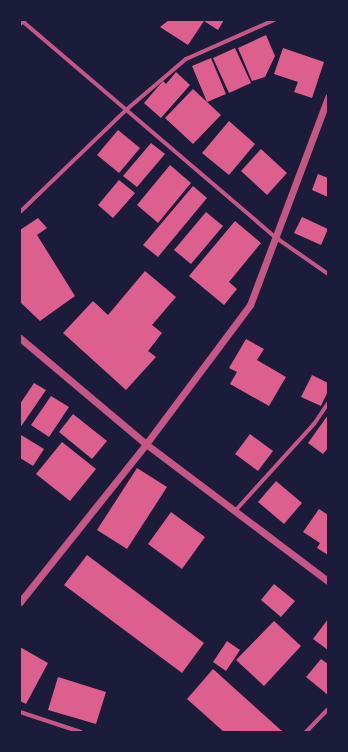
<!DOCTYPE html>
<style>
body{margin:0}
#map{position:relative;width:348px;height:752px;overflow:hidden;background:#1b1b3a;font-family:Mulish,sans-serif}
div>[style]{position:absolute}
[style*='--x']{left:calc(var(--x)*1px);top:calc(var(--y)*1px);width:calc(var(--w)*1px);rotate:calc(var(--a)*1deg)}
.building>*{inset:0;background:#dd5f8e}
.minor>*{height:4px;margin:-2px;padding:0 2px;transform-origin:2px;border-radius:2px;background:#c65784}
.tertiary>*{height:7px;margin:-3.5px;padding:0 3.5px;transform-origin:3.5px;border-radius:3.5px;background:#c65784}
span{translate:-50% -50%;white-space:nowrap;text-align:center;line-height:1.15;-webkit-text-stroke:4px #1b1b3a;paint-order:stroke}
.frame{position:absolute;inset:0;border:21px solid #1b1b3a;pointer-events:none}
</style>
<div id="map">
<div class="building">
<i style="clip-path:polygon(169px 20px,224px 20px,218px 30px,204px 21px,188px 45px,160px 27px)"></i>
<i style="clip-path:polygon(266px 35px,275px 56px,265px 77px,252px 81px,238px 48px)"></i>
<i style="clip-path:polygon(235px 48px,251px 83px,229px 93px,213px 58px)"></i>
<i style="clip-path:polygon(283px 48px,324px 62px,312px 98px,294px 92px,298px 82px,274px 74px)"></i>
<i style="clip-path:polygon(211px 58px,226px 94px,207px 102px,192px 66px)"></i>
<i style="clip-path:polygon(176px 72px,190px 85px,161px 118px,144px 103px,163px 81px,166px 84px)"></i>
<i style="clip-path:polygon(193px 89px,221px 115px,193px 144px,165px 118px)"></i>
<i style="clip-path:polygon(229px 121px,255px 144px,229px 175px,202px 153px)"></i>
<i style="clip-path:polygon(118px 130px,140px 148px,119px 173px,97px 155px)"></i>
<i style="clip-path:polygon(151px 143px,165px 154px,137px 187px,123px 176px)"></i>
<i style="clip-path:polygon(261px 149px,287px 173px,267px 195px,241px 171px)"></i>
<i style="clip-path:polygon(170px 165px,191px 183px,158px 223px,137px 205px)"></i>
<i style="clip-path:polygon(318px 174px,328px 178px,328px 197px,312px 190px)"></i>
<i style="clip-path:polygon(119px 180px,135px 193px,113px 218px,98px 205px)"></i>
<i style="clip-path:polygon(193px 186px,207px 198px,158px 257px,143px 245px)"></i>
<i style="clip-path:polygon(206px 212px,223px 226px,191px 264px,174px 250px)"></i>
<i style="clip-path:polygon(302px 217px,328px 229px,321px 245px,294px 233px)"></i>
<i style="clip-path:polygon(38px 218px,47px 228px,37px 235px,75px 296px,40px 321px,20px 302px,20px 230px)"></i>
<i style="clip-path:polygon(235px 221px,261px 243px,229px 282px,237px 289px,224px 305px,189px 276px)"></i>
<i style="clip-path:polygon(145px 271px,176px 297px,152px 325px,162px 333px,148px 351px,156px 357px,126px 390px,63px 333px,93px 301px,108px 315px)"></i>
<i style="clip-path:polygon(246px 339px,264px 349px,257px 360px,286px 377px,269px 406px,230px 384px,237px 372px,229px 368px)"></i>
<i style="clip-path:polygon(312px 375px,328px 383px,328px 391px,321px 406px,301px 397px)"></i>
<i style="clip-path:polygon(34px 383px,46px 390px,20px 428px,20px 404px)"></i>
<i style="clip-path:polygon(51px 396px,69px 407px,49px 437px,31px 425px)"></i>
<i style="clip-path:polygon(73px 414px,107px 441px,92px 459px,59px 432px)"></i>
<i style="clip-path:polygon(328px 415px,328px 448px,323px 454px,308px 443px)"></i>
<i style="clip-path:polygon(250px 434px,273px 451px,258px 471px,235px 454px)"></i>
<i style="clip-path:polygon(21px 435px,44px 449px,33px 466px,20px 458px)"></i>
<i style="clip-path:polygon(62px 442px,96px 469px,70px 501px,36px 474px)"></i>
<i style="clip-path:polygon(137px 468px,167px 487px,127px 549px,97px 530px)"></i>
<i style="clip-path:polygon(276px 481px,302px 503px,284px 524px,258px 502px)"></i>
<i style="clip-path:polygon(319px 509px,328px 515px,328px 555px,317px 548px,320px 543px,303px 532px)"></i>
<i style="clip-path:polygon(171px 512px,205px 537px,182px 569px,148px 544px)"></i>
<i style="clip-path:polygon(87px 555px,204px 643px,182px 673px,64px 585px)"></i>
<i style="clip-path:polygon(274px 584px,295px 601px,281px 617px,261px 600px)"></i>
<i style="clip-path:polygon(328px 619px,328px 650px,313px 639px)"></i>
<i style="clip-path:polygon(274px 621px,301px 646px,264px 686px,236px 660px)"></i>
<i style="clip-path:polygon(227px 641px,240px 650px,226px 671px,213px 662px)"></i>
<i style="clip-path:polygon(20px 647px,48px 663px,26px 704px,20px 701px)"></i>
<i style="clip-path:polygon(321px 659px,328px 664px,328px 695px,306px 677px)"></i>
<i style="clip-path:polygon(213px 669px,283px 732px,224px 732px,187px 699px)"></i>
<i style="clip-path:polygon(58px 677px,106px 692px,96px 724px,48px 710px)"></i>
</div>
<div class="minor">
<i style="--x:21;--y:20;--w:334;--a:40.5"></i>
<i style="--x:275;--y:237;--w:65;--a:34.9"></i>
<i style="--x:20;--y:24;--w:6;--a:-39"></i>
<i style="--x:20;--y:212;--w:147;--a:-43.9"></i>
<i style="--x:126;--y:110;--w:79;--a:-40.4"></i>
<i style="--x:186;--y:59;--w:96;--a:-23.9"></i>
<i style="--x:235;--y:511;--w:118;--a:-47.8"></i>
<i style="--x:314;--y:424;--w:25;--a:-56"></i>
<i style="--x:20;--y:712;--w:64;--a:18.2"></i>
<i style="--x:306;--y:732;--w:32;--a:-46"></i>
</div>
<div class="tertiary">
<i style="--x:20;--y:338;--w:165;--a:40.1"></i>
<i style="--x:146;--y:444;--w:228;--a:37"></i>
<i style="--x:20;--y:602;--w:202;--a:-51.4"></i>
<i style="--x:146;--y:444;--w:174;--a:-53.2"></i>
<i style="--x:250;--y:305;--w:222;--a:-69.4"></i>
</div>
<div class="frame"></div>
</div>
